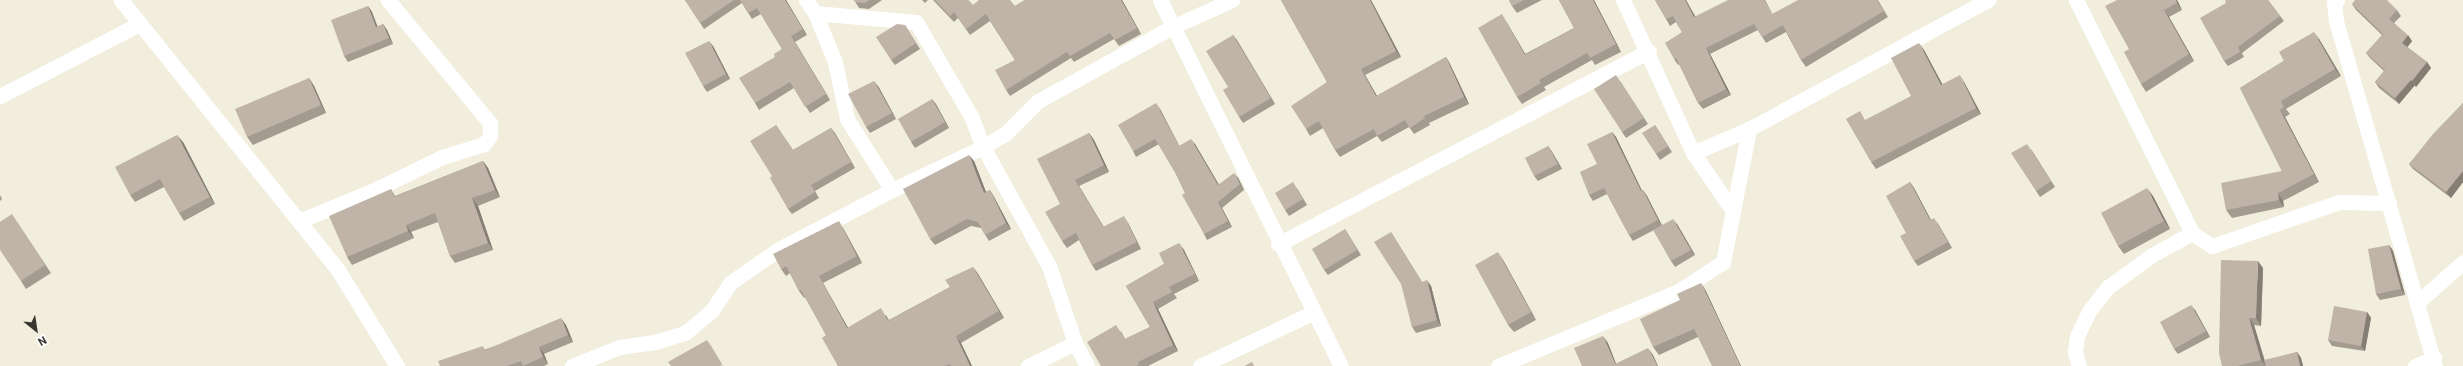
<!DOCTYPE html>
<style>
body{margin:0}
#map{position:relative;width:2463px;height:366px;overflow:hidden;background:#f2eedd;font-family:Roboto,sans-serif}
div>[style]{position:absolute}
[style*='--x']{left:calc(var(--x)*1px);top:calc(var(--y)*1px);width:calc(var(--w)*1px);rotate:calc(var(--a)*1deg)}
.street>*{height:15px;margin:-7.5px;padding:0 7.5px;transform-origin:7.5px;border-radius:7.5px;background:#fff}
.wall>*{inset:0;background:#a49b90}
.shaded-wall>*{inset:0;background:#867e75}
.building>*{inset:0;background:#bfb4a7}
span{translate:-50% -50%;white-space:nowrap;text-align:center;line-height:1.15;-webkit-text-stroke:3px #fff;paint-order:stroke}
.north{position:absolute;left:16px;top:310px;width:40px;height:40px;-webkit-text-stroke:3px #fff;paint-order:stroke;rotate:150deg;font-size:11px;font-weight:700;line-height:16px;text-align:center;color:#383630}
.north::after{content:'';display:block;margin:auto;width:14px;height:18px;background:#383630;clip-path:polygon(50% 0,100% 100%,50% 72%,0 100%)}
</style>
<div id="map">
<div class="street">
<i style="--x:121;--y:0;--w:346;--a:51.2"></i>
<i style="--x:338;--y:270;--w:113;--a:58.4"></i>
<i style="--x:806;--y:0;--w:16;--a:55"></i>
<i style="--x:815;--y:13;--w:53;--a:67.8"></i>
<i style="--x:835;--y:62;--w:58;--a:78.1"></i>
<i style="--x:847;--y:119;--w:84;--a:57.6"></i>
<i style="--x:1160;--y:0;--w:408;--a:63.7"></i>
<i style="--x:1623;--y:0;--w:168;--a:65.4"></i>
<i style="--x:1693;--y:153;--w:70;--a:55.4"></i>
<i style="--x:2076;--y:0;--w:260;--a:63.5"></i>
<i style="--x:2192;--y:233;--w:24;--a:33"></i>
<i style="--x:2212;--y:246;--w:134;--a:-19.1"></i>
<i style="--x:2339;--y:202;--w:50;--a:1.1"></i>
<i style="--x:2337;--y:0;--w:4;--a:146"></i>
<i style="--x:2334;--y:2;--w:19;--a:84"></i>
<i style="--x:2336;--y:21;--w:359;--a:74"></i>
<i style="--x:815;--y:13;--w:101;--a:5.1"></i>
<i style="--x:916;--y:22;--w:109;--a:59.7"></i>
<i style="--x:971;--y:116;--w:33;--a:69"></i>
<i style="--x:983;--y:147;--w:136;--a:61"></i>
<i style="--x:1049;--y:266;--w:81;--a:71.3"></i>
<i style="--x:1075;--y:343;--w:26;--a:62"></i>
<i style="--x:0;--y:96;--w:157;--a:-27.4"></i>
<i style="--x:1693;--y:153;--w:61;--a:-23.2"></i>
<i style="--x:299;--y:221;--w:79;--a:-22.3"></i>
<i style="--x:372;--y:191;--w:78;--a:-25.9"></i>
<i style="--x:442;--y:157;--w:44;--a:-17.2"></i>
<i style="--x:484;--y:144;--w:10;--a:-53"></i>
<i style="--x:490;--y:136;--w:13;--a:-90"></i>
<i style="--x:490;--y:123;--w:160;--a:-129.7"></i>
<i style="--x:1278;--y:244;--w:418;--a:-27.5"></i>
<i style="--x:2418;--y:302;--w:60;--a:-41.6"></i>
<i style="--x:572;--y:366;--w:51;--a:-22"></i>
<i style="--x:619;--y:347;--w:36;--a:-8"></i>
<i style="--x:655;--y:342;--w:31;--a:-17"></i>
<i style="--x:685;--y:333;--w:35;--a:-40"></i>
<i style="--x:712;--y:310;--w:32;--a:-56"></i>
<i style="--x:730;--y:283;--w:60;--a:-34.8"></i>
<i style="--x:779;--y:249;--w:127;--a:-27.6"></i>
<i style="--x:892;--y:190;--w:101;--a:-25.3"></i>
<i style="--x:983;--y:147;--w:26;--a:-31"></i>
<i style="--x:1005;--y:134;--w:47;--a:-45"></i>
<i style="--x:1038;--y:101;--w:155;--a:-28.9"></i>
<i style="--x:1174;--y:26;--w:64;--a:-24.1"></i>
<i style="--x:1028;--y:366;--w:52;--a:-26.1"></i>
<i style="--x:1200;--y:366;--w:126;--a:-25.3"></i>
<i style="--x:1498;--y:366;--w:194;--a:-22.5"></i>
<i style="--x:1677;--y:292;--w:55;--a:-33.1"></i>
<i style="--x:1723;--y:262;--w:136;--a:-78.9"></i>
<i style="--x:1749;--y:129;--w:272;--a:-28.4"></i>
<i style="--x:2079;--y:366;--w:15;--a:-106"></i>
<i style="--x:2075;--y:352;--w:16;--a:-83"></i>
<i style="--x:2077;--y:336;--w:28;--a:-64"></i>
<i style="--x:2089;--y:311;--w:31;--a:-52"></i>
<i style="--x:2108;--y:287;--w:54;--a:-36"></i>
<i style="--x:2152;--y:255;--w:46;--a:-28.8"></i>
<i style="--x:2415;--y:366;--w:21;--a:-23"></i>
</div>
<div class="wall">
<i style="clip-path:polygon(685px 0,786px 0,807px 35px,795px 42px,830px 100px,810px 113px,794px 88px,759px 110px,755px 103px,775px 57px,782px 49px,761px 14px,752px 19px,742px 3px,704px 29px)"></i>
<i style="clip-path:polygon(854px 0,882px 0,869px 9px,859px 8px)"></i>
<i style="clip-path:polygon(922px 0,928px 0,925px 3px)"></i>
<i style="clip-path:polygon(933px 0,968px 0,973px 5px,1015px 6px,1025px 0,1122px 0,1141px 34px,1119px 46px,1114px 39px,1074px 62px,1071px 58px,1010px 96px,1006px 90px,1015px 60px,990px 21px,970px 35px,958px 18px,954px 22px)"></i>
<i style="clip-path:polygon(1281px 0,1352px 0,1352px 1px,1353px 0,1371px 0,1401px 57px,1365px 75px,1377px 96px,1446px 57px,1450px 64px,1469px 104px,1429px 123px,1430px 125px,1414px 134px,1409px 127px,1382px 142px,1377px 136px,1340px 157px,1335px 150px,1323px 128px,1310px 136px,1306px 129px,1327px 82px)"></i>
<i style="clip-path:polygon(1509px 0,1542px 0,1517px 13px,1512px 6px)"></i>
<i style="clip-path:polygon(1559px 0,1594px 0,1621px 52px,1595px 65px,1592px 60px,1544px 87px,1546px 90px,1522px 104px,1517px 97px,1506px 21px,1525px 54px,1574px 28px)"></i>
<i style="clip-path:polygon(1655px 0,1686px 0,1695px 17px,1773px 14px,1878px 0,1888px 17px,1806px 67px,1801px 60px,1786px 32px,1766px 43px,1758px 30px,1710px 54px,1731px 95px,1703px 109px,1698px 103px,1679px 64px,1678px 65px,1674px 59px,1682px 32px,1676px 22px,1670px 26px,1666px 19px)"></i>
<i style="clip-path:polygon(2117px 0,2177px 0,2182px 10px,2169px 17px,2194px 61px,2146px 92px,2141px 84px,2129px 49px)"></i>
<i style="clip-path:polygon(2268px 0,2284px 21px,2242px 53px,2244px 57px,2228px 66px,2224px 61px,2226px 3px)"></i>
<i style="clip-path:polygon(2352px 4px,2397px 10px,2401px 16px,2394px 23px,2412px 41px,2407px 47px,2427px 62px,2431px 68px,2416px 87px,2415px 85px,2399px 104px,2379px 88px,2375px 82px,2384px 71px,2370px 58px,2366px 53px,2382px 35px,2356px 10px)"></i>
<i style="clip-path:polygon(368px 6px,372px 12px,377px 27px,383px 24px,387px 30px,393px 44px,348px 62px,344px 56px)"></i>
<i style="clip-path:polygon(905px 25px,920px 49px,895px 65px,891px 60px)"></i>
<i style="clip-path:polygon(1233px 35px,1275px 104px,1243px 123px,1239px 117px,1228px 87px)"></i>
<i style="clip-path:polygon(2319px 39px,2341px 76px,2286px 109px,2290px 114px,2285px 117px,2319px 182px,2283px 201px,2284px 207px,2232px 218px,2226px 210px,2282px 171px,2240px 88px)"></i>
<i style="clip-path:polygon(713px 46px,730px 79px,707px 92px,703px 86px)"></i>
<i style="clip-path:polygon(1924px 50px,1942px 84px,1964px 82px,1981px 114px,1876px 169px,1871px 162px,1911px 96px)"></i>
<i style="clip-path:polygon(309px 78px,314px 86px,326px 113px,253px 145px,247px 137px)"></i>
<i style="clip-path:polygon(1620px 81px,1648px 124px,1626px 138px,1622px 132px)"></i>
<i style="clip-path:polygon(878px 86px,896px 119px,870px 133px,866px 127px)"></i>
<i style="clip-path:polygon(932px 99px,949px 128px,915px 148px,911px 142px)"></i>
<i style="clip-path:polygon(2463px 103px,2463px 182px,2451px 198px,2413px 169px,2409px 164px)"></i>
<i style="clip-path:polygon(1160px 109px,1179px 146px,1195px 144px,1219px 185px,1238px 178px,1244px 190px,1222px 208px,1232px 227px,1207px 240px,1204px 234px,1185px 193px,1176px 174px,1159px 144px,1136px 157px,1133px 151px)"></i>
<i style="clip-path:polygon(776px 125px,793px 150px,831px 128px,855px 168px,815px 191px,819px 198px,792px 214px,788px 209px,772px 176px)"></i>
<i style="clip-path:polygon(1655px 125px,1672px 152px,1660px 160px,1656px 154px)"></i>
<i style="clip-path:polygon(1612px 132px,1616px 137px,1642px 191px,1643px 190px,1647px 196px,1662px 225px,1677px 224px,1695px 255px,1675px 267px,1671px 261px,1654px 230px,1633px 241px,1629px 235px,1607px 194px,1593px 201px,1589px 195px,1597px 164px)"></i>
<i style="clip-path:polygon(1089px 133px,1094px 140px,1109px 172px,1079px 186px,1103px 227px,1128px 223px,1141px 249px,1096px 271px,1092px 265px,1079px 240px,1067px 248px,1062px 241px,1060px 204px)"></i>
<i style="clip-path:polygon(183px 142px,215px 204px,184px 221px,179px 213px,164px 187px,135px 202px,130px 195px)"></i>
<i style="clip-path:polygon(1548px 146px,1552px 152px,1562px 169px,1538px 181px,1534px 176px)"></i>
<i style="clip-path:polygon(2031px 149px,2055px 187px,2040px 197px,2036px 191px)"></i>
<i style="clip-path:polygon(483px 161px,488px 168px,500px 197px,478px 206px,493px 250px,455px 263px,450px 256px,438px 222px,411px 232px,414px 238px,352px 265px,347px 257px,391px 189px,395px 196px)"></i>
<i style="clip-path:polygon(974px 161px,986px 192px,990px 190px,994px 197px,1011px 229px,989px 241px,981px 228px,971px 226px,935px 245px,930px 239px)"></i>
<i style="clip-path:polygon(1910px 182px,1914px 188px,1931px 220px,1938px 224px,1952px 248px,1918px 266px,1914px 261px)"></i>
<i style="clip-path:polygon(1297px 188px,1307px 205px,1289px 216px,1285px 210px)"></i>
<i style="clip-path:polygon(0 195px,2px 199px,0 201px)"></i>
<i style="clip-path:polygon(2153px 196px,2170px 229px,2124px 254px,2118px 246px)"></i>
<i style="clip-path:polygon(17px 222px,51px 273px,26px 289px,21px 281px)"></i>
<i style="clip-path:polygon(843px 228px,862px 263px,823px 283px,848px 328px,886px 315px,889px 320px,950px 287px,973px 267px,978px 274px,1004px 318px,961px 343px,972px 366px,838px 366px,826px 335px,805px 297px,804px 298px,799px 291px,790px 273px,786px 276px,781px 269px)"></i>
<i style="clip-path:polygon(1345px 229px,1361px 255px,1328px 275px,1324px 270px)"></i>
<i style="clip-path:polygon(1391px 232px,1422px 282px,1431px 286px,1441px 326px,1416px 333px,1412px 327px)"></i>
<i style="clip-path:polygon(2389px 245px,2393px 251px,2405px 295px,2380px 300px,2376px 294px)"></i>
<i style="clip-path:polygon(1184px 250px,1199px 281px,1174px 294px,1177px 298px,1158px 309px,1178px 351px,1148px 366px,1101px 366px,1121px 331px,1125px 339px,1150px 327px,1126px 286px,1164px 264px)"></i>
<i style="clip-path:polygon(1503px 260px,1536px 320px,1514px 332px,1508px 325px)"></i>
<i style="clip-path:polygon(2263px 268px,2261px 326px,2254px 325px,2265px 361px,2297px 352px,2301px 358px,2303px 366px,2222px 366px)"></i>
<i style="clip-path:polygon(1706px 291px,1698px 337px,1659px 355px,1653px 347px)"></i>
<i style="clip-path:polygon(2195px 310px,2210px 337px,2178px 354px,2174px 349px)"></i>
<i style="clip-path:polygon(2367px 312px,2371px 318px,2365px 351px,2332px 346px,2328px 340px)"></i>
<i style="clip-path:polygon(566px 325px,573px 342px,544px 354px,548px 364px,544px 366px,440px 366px,486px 349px)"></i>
</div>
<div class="shaded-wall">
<i style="clip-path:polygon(785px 0,786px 0,807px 35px,803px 29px)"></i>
<i style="clip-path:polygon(1121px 0,1122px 0,1141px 34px,1137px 28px)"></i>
<i style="clip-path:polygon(1370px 0,1371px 0,1401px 57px,1396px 51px)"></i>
<i style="clip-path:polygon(1593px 0,1594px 0,1621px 52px,1616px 44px)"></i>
<i style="clip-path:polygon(1685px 0,1686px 0,1699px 23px,1694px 17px)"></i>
<i style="clip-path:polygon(1764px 0,1765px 0,1776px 21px)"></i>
<i style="clip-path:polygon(2176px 0,2177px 0,2182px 10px,2177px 3px)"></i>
<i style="clip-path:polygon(368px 6px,372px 12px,380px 33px,376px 27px)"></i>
<i style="clip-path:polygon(2164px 10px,2169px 17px,2194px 61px,2189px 54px)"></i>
<i style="clip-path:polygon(1502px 14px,1506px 21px,1530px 62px,1525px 55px)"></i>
<i style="clip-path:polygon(383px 24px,387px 30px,393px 44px,389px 38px)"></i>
<i style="clip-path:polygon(2314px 32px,2319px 39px,2341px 76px,2335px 69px)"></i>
<i style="clip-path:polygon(1233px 35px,1237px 40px,1275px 104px,1271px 98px)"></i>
<i style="clip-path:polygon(2408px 35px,2412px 41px,2406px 49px,2402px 43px)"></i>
<i style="clip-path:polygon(791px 36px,795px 42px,830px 100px,826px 94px)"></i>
<i style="clip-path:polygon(709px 41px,713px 46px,730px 79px,726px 74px)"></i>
<i style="clip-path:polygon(1919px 43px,1924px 50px,1946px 91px,1941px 85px)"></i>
<i style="clip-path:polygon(1706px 48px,1710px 54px,1731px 95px,1726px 89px)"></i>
<i style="clip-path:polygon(1446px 57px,1450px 64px,1469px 104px,1464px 97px)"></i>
<i style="clip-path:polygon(2427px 62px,2431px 68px,2416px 87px,2412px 81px)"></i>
<i style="clip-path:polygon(1361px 69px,1365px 75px,1381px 103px,1376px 96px)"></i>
<i style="clip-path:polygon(1960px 75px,1964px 82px,1981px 114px,1976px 108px)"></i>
<i style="clip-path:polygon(309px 78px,314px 86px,326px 113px,321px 105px)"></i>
<i style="clip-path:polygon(2411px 80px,2415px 85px,2399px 104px,2395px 98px)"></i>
<i style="clip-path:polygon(874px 81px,878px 86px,896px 119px,892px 113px)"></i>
<i style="clip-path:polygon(932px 99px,936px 104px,949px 128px,945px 122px)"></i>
<i style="clip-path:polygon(1156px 103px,1160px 109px,1182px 151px,1179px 146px)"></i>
<i style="clip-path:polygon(2280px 110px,2285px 117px,2319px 182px,2314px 174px)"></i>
<i style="clip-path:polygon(831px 128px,835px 133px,855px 168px,851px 162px)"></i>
<i style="clip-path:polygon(1612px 132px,1616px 137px,1645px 197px,1641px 191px)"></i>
<i style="clip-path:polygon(1089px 133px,1094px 140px,1109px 172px,1104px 165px)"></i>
<i style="clip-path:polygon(177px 135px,183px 142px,215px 204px,210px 197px)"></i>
<i style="clip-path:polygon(1191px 139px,1195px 144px,1222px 190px,1218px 185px)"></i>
<i style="clip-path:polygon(1548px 146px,1552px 152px,1562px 169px,1558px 164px)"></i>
<i style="clip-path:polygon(969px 155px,974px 161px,989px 200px,984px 193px)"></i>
<i style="clip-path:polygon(483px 161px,488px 168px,500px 197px,495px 190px)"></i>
<i style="clip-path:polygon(2463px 171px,2463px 182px,2451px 198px,2446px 192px)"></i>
<i style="clip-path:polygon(1234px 173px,1238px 178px,1244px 190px,1240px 184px)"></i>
<i style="clip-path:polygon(1075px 180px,1079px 186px,1108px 234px,1103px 227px)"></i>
<i style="clip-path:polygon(1910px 182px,1914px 188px,1934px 226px,1930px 220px)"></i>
<i style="clip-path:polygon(2147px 188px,2153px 196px,2170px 229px,2164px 221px)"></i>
<i style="clip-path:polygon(990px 190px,994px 197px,1011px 229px,1006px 223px)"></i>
<i style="clip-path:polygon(1643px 190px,1647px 196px,1662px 226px,1658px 220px)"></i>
<i style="clip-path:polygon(2278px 193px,2283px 201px,2284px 207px,2279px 200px)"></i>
<i style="clip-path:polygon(472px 198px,478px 206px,493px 250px,488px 243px)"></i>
<i style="clip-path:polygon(1218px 202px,1222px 208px,1232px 227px,1228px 221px)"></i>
<i style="clip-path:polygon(1124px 216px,1128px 223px,1141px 249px,1137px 242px)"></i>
<i style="clip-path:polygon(1934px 218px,1938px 224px,1952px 248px,1948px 242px)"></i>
<i style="clip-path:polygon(1673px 219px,1677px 224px,1695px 255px,1691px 250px)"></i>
<i style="clip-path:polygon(839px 221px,843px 228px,862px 263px,857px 256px)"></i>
<i style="clip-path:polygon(406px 225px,411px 232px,414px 238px,408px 231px)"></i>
<i style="clip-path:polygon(1179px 243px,1184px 250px,1199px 281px,1195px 274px)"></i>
<i style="clip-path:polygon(2389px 245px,2393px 251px,2405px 295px,2401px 289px)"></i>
<i style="clip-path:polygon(1498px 252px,1503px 260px,1536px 320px,1531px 312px)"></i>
<i style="clip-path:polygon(2258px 261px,2263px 268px,2261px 326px,2256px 318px)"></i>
<i style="clip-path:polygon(973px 267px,978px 274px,1004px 318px,999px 311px)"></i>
<i style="clip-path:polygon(819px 276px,823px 283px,852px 335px,847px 328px)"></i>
<i style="clip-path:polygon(1427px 280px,1431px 286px,1441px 326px,1437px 320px)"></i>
<i style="clip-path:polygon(1701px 283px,1706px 291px,1741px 366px,1740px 366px)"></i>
<i style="clip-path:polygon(1153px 302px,1158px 309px,1178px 351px,1173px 345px)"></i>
<i style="clip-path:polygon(2191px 305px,2195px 310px,2210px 337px,2206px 331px)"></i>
<i style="clip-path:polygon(2367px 312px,2371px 318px,2365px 351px,2361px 346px)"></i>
<i style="clip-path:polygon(561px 318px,566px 325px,573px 342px,568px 335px)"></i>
<i style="clip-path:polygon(2249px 318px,2254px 325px,2266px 366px,2261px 360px)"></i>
<i style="clip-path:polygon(956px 336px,961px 343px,972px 366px,970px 366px)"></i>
<i style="clip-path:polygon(1603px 336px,1608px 343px,1617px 366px,1615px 364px)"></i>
<i style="clip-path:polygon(707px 340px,711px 346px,723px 366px,722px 365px)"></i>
<i style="clip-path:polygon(539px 347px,544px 354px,548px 364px,543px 357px)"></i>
<i style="clip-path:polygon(1648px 348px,1653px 355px,1658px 366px,1657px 366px)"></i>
<i style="clip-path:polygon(2297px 352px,2301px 358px,2303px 366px,2300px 366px)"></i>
</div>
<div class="building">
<i style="clip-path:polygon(685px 0,734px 0,700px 23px)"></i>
<i style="clip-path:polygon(740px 0,785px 0,803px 29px,791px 36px,826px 94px,805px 107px,790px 82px,755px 103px,739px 78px,775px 57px,774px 54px,782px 49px,757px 8px,748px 13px)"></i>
<i style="clip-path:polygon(854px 0,870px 0,865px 3px,855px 2px)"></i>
<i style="clip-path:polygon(935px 0,968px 0,973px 5px,979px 0,1010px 0,1015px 6px,1025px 0,1121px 0,1137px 28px,1115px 40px,1110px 33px,1070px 56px,1067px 52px,1006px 90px,995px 70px,1015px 60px,986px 14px,966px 29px,954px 12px,950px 16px)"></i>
<i style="clip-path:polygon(1281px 0,1351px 0,1352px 1px,1353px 0,1370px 0,1396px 51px,1361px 69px,1376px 96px,1446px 57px,1464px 97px,1424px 116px,1425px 118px,1410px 128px,1405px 120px,1377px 136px,1374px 129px,1335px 150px,1319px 121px,1306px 129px,1291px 106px,1327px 82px)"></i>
<i style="clip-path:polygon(1509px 0,1524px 0,1512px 6px)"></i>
<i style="clip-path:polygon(1559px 0,1593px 0,1616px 44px,1590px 58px,1587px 53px,1539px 80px,1541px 83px,1517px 97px,1478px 28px,1502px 14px,1525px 55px,1574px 28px)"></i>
<i style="clip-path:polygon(1655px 0,1685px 0,1694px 17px,1728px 0,1764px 0,1772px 14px,1798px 0,1877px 0,1884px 11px,1801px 60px,1783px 25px,1762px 37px,1754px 24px,1706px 48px,1726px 89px,1698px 103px,1676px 58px,1674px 59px,1665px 43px,1682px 32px,1673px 16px,1666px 19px)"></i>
<i style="clip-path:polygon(2117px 0,2176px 0,2177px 3px,2164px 10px,2189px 54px,2141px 84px,2124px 52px,2129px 49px,2105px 6px)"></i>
<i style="clip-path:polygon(2226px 0,2268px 0,2280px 16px,2238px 47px,2240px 52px,2224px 61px,2200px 18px,2226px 3px,2225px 1px)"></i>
<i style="clip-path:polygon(2355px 0,2387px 0,2397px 10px,2389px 19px,2408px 35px,2402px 43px,2427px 62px,2412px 81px,2411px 80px,2395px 98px,2375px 82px,2385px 70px,2366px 53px,2383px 34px,2352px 4px)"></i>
<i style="clip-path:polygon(368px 6px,376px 27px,383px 24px,389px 38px,344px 56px,331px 20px)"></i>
<i style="clip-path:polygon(897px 24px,905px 25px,916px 43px,891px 60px,876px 37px)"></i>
<i style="clip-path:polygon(2314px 32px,2335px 69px,2281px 101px,2284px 107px,2280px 110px,2314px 174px,2278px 193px,2279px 200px,2226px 210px,2221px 183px,2282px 171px,2240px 88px,2284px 61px,2279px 52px)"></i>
<i style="clip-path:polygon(1233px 35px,1271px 98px,1239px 117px,1223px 90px,1228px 87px,1206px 51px)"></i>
<i style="clip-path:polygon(709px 41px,726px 74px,703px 86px,685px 53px)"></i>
<i style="clip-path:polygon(1919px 43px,1941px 85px,1960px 75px,1976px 108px,1871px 162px,1846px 119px,1860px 111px,1865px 120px,1911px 96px,1891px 58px)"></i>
<i style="clip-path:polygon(1616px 75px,1644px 118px,1622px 132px,1594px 89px)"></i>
<i style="clip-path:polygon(309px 78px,321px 105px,247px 137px,235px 109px)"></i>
<i style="clip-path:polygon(874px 81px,892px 113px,866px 127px,848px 94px)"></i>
<i style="clip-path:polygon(932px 99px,945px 122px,911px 142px,898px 119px)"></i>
<i style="clip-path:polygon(1156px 103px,1179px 146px,1191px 139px,1218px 185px,1234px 173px,1240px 184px,1218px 202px,1228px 221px,1204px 234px,1182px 195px,1185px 193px,1176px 174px,1155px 139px,1133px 151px,1118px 125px)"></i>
<i style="clip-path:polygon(2463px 103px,2463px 171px,2446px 192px,2409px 164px,2433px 134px)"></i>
<i style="clip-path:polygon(776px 125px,793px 150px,831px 128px,851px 162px,811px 185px,815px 192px,788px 209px,770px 178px,772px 176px,750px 141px)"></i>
<i style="clip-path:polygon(1655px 125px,1668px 146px,1656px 154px,1642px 133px)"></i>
<i style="clip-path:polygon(1612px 132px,1641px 191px,1643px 190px,1658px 220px,1629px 235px,1604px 188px,1589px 195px,1580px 172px,1597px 164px,1587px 144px)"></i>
<i style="clip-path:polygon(1089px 133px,1104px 165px,1075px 180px,1103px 227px,1124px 216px,1137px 242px,1092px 265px,1076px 233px,1062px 241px,1045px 212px,1060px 204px,1037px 159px)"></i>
<i style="clip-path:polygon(177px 135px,210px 197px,179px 213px,160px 179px,130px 195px,115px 167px)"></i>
<i style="clip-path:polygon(2027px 144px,2051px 181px,2036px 191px,2011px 153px)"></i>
<i style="clip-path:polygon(1548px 146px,1558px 164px,1534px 176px,1525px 158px)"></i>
<i style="clip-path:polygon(969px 155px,984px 193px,990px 190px,1006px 223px,985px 235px,978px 222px,967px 219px,930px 239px,903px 189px)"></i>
<i style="clip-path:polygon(483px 161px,495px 190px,472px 198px,488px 243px,450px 256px,435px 213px,406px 225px,408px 231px,347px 257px,329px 216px,391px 189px,394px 197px)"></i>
<i style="clip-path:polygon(1293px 182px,1303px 199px,1285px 210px,1275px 193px)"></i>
<i style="clip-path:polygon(1910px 182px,1930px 220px,1934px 218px,1948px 242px,1914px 261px,1900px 236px,1906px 233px,1886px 196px)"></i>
<i style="clip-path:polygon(2147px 188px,2164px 221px,2118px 246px,2101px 213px)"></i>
<i style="clip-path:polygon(12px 214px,45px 265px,21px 281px,0 250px,0 222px)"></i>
<i style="clip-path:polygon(1673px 219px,1691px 250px,1671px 261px,1653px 230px)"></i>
<i style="clip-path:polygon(839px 221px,857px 256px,819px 276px,847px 328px,881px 308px,888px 321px,950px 287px,945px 280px,973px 267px,999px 311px,956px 336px,970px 366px,951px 366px,950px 364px,945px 366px,838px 366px,822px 338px,826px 335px,801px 290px,799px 291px,786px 266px,781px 269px,773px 254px)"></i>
<i style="clip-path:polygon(1345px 229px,1357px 250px,1324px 270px,1312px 249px)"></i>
<i style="clip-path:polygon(1391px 232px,1422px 282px,1427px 280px,1437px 320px,1412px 327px,1401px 284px,1374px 242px)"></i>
<i style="clip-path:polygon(1179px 243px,1195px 274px,1169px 287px,1172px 292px,1153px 302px,1173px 345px,1138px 362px,1139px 364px,1136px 366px,1101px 366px,1087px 342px,1116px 325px,1125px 339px,1150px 327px,1126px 286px,1164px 264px,1159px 253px)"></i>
<i style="clip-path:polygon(2389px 245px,2401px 289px,2376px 294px,2368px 249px)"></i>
<i style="clip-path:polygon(1498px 252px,1531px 312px,1508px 325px,1475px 265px)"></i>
<i style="clip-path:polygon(2221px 260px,2258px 261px,2256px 318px,2249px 318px,2261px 360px,2237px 366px,2222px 366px,2219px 353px)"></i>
<i style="clip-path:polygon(1701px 283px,1740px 366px,1712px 366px,1694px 329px,1653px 347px,1640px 319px,1680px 300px,1677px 294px)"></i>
<i style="clip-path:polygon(2191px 305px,2206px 331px,2174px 349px,2160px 322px)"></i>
<i style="clip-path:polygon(2334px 306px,2367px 312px,2361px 346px,2328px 340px)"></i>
<i style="clip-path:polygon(561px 318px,568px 335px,539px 347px,543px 357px,523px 366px,521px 361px,507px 366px,440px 366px,438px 361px,483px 346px,485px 350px)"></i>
<i style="clip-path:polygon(1603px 336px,1615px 364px,1648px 348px,1657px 366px,1582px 366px,1574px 348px)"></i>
<i style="clip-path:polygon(707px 340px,722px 365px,720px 366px,671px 366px,668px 362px)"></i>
<i style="clip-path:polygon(2297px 352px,2300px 366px,2266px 366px,2264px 360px)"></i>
<i style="clip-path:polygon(1252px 362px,1254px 366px,1244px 366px)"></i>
</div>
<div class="north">N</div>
</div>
